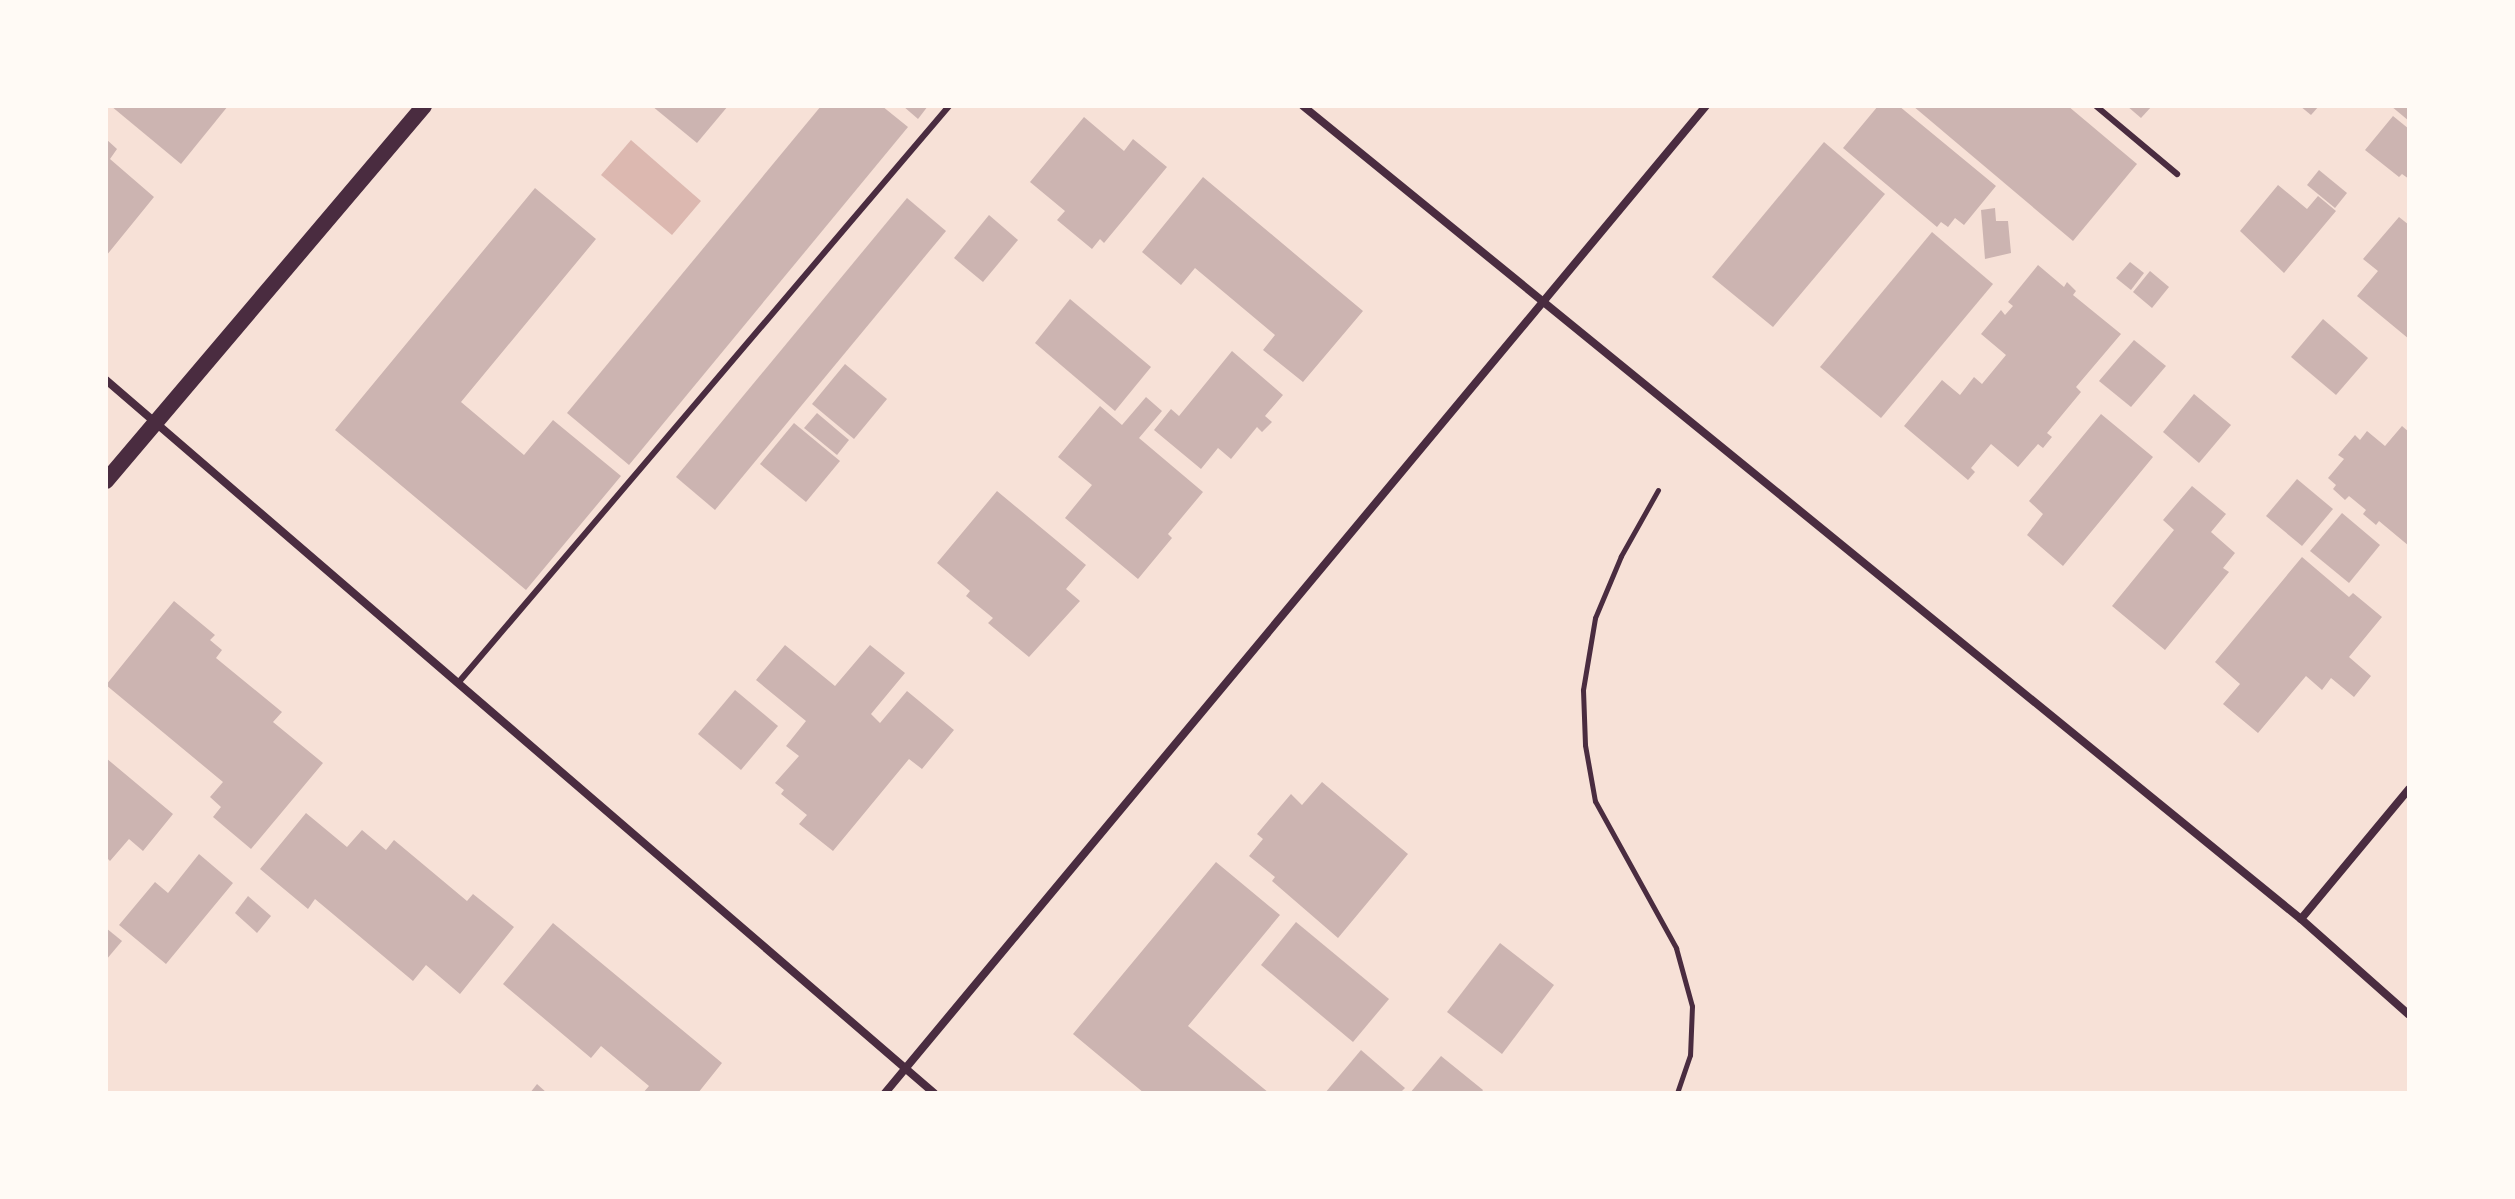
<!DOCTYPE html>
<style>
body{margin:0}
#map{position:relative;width:2515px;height:1199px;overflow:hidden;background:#f7e1d7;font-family:"Roboto Condensed",sans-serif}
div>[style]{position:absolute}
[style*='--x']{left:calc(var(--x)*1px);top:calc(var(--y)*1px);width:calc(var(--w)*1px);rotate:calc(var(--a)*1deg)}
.water>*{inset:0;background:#dcb8b0}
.building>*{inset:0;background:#ccb4b1}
.path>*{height:5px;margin:-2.5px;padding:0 2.5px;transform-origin:2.5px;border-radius:2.5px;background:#4a2c40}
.service>*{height:6px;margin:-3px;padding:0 3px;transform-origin:3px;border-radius:3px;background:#4a2c40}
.minor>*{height:8px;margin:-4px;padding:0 4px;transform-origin:4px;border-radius:4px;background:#4a2c40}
.secondary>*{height:16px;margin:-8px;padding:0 8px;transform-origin:8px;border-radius:8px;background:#4a2c40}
span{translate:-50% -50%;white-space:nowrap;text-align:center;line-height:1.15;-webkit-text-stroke:6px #fffaf5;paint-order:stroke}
.frame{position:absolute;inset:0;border:108px solid #fffaf5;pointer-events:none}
</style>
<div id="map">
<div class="water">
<i style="clip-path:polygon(631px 140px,701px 201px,672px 235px,601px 175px)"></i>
</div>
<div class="building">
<i style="clip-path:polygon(111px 106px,228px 106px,181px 164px)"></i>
<i style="clip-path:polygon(652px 106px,728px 106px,697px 143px)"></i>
<i style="clip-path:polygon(821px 106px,882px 106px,908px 127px,629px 465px,567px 413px)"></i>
<i style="clip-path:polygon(903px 106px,928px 106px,918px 119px)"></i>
<i style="clip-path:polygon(1878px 106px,1899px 106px,1996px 186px,1964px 225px,1955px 218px,1948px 227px,1941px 222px,1937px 227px,1843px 148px)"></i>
<i style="clip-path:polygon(1913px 106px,2068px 106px,2137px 164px,2073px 241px)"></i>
<i style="clip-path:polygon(2127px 106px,2152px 106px,2141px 118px)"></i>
<i style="clip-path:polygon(2300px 106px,2319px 106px,2311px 115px)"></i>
<i style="clip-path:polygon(2391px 106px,2409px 106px,2409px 121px)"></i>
<i style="clip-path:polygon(2393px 116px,2409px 129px,2409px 179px,2402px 174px,2399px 177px,2365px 150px)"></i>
<i style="clip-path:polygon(1084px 117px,1124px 151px,1133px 139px,1167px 167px,1104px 243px,1100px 239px,1092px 249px,1057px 220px,1065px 211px,1030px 182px)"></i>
<i style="clip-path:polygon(106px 139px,117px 149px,110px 159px,154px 197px,106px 256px)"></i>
<i style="clip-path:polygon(1824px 142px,1885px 194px,1773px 327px,1712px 277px)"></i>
<i style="clip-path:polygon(2319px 170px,2347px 193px,2335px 208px,2307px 185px)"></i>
<i style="clip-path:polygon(1203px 177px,1363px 311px,1303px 382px,1263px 350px,1275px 335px,1195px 268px,1181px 285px,1142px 252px)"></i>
<i style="clip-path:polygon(2278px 185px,2307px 209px,2318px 196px,2336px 211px,2284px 273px,2240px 231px)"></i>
<i style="clip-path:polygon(535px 188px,596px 239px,461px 402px,524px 455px,553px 420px,621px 476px,526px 590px,335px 430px)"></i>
<i style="clip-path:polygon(907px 198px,946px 231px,715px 510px,676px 477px)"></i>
<i style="clip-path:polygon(1995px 208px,1996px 221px,2008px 221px,2011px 253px,1985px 259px,1981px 210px)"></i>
<i style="clip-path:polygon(989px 215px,1018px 240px,983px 282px,954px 258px)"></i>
<i style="clip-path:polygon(2399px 217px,2409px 225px,2409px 339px,2357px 296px,2378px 271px,2363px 259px)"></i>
<i style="clip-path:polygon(1932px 232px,1993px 284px,1881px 418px,1820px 367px)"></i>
<i style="clip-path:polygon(2130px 262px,2144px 273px,2131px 290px,2116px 278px)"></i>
<i style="clip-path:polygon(2038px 265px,2064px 287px,2067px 282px,2076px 291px,2073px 295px,2121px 334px,2076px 387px,2081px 392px,2047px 433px,2052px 437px,2043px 448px,2038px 444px,2018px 467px,1991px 444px,1971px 468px,1975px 472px,1968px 480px,1904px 426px,1942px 380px,1960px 395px,1974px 377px,1982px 384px,2006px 355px,1981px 334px,2001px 310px,2005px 315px,2013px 306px,2008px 302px)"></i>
<i style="clip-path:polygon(2150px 271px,2169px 287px,2152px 308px,2133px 292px)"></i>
<i style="clip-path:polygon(1070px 299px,1151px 367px,1115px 411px,1035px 343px)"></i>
<i style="clip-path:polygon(2323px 319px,2368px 358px,2336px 395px,2291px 357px)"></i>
<i style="clip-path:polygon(2134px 340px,2166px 366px,2131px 407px,2099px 381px)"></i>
<i style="clip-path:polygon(1232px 351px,1283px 395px,1265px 416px,1272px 422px,1262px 432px,1257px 427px,1231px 459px,1218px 448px,1201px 469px,1154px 430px,1171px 409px,1179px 416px)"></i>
<i style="clip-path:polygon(845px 364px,887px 399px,854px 439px,812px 404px)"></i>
<i style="clip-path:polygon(2194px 394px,2231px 425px,2199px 463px,2163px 432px)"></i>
<i style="clip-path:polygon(1146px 397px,1162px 411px,1139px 438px,1203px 492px,1168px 534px,1172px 538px,1138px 579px,1065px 518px,1092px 485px,1058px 457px,1100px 406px,1122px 425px)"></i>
<i style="clip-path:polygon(817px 413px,849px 440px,837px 455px,804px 428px)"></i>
<i style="clip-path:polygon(2101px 414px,2153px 457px,2063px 566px,2027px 535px,2043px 514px,2029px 501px)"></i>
<i style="clip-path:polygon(794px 423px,840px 461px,806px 502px,760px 464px)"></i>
<i style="clip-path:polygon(2402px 426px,2409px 432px,2409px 546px,2379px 521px,2376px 525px,2363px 514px,2366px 510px,2349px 496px,2345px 500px,2333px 489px,2336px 485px,2328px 478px,2344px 459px,2338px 455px,2355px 435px,2360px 440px,2367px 431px,2385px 446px)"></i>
<i style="clip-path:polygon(2297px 479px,2333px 509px,2302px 546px,2266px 516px)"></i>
<i style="clip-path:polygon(2192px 486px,2226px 514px,2211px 532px,2235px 553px,2223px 568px,2229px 572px,2165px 650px,2112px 606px,2174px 530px,2163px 520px)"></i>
<i style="clip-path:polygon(997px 491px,1086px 565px,1066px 589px,1080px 601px,1029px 657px,988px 623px,993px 618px,966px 596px,970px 591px,937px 563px)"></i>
<i style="clip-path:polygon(2342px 513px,2380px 545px,2349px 583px,2310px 551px)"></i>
<i style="clip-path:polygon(2302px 557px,2349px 597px,2353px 593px,2382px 617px,2349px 657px,2371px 676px,2354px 697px,2331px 678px,2322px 690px,2306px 676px,2258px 733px,2223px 704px,2240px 684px,2215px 662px)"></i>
<i style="clip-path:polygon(174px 601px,215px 635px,210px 640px,222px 650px,216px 658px,282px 712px,273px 722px,323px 763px,251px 849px,213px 817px,221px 807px,210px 797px,223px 782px,106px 685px)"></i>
<i style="clip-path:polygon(785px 645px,835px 686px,870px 645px,905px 673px,871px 714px,880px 723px,907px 691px,954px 730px,922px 769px,909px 759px,833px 851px,799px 824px,807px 815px,781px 794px,784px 790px,775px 783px,799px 756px,786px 746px,806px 721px,756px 680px)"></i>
<i style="clip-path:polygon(735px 690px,778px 726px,741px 770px,698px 734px)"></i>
<i style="clip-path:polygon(106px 758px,173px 814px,143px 851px,129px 839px,110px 861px,106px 857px)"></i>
<i style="clip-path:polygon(1322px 782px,1408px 854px,1338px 938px,1272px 881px,1275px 877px,1249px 856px,1263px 839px,1257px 834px,1291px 794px,1302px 805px)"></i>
<i style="clip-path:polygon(306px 813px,347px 847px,362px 830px,386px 850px,394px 840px,467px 901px,473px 894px,514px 927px,460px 994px,426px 965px,413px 981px,315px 899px,308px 909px,260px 869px)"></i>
<i style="clip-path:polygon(199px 854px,233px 883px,166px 964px,119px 925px,155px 882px,168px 893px)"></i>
<i style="clip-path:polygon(1216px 862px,1280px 915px,1188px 1026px,1269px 1093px,1144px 1093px,1073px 1034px)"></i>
<i style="clip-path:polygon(248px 896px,271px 916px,257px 933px,235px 913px)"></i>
<i style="clip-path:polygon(1296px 922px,1389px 999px,1353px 1042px,1261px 965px)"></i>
<i style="clip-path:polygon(553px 923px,722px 1063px,698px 1093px,643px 1093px,649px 1086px,601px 1046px,591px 1058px,503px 984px)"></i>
<i style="clip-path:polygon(106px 928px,122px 941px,106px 960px)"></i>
<i style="clip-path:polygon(1500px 943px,1554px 985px,1502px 1054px,1447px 1012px)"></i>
<i style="clip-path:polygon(1361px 1050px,1405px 1088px,1400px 1093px,1325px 1093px)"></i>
<i style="clip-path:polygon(1441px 1056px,1483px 1090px,1481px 1093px,1410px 1093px)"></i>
<i style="clip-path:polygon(537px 1084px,547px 1093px,530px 1093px)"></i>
</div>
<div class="path">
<i style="--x:1658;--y:490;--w:76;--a:119.3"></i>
<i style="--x:1621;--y:556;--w:67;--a:112.8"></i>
<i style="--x:1595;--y:618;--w:73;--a:99.5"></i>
<i style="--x:1583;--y:690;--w:55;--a:87.9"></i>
<i style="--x:1585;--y:745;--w:57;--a:79.9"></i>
<i style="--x:1595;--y:801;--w:168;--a:61.1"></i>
<i style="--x:1676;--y:948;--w:60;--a:74.6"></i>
<i style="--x:1692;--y:1006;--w:49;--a:92.3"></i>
<i style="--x:1690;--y:1055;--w:40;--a:108.9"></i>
</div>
<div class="service">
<i style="--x:2096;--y:106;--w:106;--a:40"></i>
<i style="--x:458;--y:683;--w:758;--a:-49.6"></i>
</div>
<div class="minor">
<i style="--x:1303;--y:106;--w:1287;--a:39.17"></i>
<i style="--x:2301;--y:919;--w:144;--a:41.6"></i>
<i style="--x:106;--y:380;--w:1093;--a:40.73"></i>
<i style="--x:2301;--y:919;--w:169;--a:-50.3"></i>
<i style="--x:885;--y:1093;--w:1284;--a:-50.25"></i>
</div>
<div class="secondary">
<i style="--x:106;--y:481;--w:492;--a:-49.7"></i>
</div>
<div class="frame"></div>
</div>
